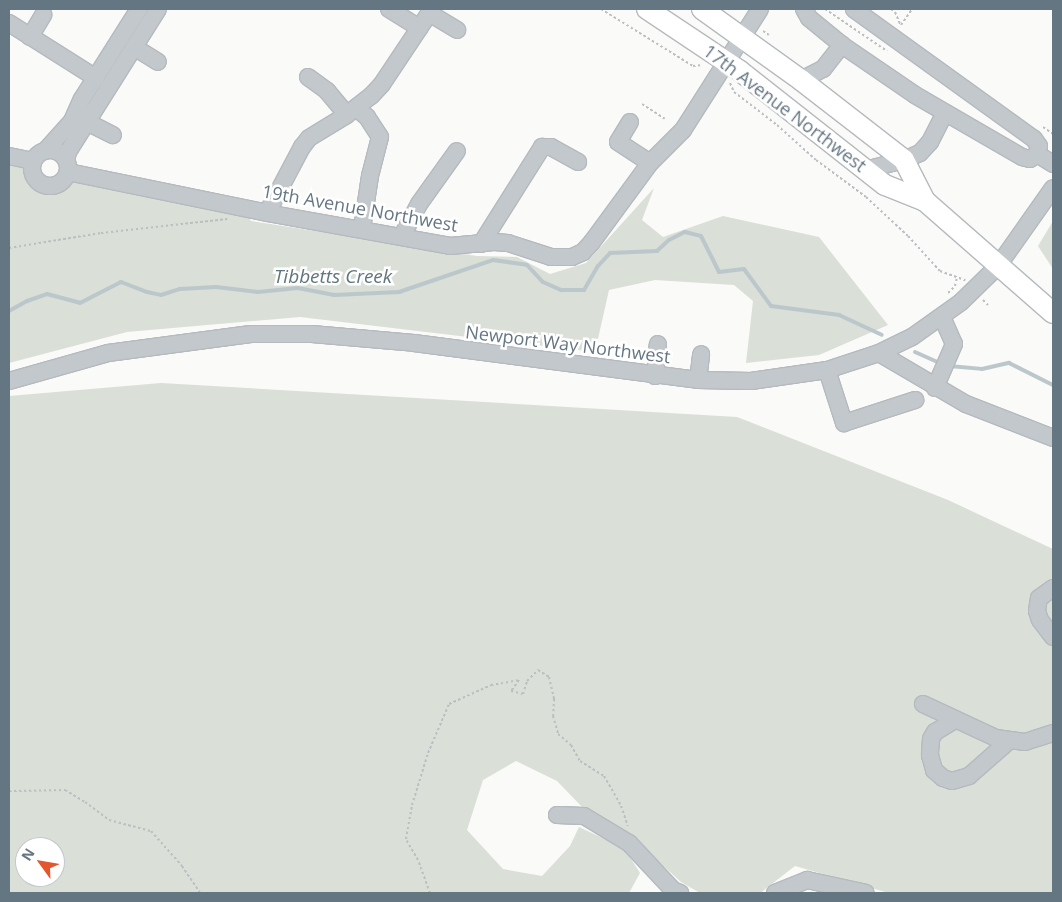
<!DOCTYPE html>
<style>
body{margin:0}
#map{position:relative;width:1062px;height:902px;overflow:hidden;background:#fafaf8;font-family:"Open Sans",sans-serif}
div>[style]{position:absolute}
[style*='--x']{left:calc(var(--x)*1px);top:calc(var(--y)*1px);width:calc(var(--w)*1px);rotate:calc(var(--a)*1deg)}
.green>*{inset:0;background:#dadfd7}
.stream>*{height:4px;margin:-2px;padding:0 2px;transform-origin:2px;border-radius:2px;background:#bbc7cb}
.path>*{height:2px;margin-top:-1px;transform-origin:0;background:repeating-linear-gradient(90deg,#bbbfc2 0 2.5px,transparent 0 5px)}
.roads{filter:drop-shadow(1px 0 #b5babe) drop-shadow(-1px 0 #b5babe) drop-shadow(0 1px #b5babe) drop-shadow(0 -1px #b5babe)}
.minor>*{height:16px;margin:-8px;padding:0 8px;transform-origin:8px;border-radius:8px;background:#c3c8cc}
.minor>.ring{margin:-8px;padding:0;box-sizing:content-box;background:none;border:16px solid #c3c8cc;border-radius:50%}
.major>*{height:20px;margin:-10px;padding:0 10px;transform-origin:10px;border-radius:10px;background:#fff}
span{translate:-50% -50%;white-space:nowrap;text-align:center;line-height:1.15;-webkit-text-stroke:5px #fff;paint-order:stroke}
.street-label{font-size:18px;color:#657683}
.water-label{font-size:19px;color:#60757c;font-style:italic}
.frame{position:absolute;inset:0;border:10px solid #657683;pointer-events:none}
.north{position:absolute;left:15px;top:837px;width:50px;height:50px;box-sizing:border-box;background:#fff;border:1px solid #c1c8cd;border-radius:50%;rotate:302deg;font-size:14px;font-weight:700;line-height:20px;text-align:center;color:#657683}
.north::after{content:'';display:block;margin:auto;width:18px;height:22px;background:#e4572e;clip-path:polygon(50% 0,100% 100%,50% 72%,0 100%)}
</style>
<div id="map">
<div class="green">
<i style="clip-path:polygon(9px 156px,31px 167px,33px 178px,46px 187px,53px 187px,65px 179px,242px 208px,251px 221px,477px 256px,517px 257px,550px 274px,586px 263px,654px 188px,642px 220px,663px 237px,723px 216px,819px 237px,888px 325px,819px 355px,746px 363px,753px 301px,734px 285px,655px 280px,609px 290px,595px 352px,300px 317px,127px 332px,9px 363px)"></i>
<i style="clip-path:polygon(1053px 221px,1053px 269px,1038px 246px)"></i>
<i style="clip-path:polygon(evenodd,161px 383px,737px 417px,948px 500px,1053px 549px,1053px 893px,889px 893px,795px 866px,760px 893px,700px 893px,681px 882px,634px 839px,586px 811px,557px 781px,516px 761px,483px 780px,467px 830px,503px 869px,542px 876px,570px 846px,579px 827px,624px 848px,640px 873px,629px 893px,9px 893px,9px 396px,161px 383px,25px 847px,55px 847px,55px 877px,25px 877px,25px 847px)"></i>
</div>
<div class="stream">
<i style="--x:9;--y:311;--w:21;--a:-29"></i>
<i style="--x:27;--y:301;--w:21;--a:-19"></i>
<i style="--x:47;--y:294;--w:34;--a:15"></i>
<i style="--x:80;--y:303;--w:46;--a:-27.1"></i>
<i style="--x:121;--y:282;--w:28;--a:21"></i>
<i style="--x:147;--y:292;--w:14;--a:12"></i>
<i style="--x:161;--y:295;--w:20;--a:-18"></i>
<i style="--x:180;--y:289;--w:36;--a:-3"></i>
<i style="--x:216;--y:287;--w:42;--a:6.8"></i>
<i style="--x:258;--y:292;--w:40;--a:-5.7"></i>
<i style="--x:298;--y:288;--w:37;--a:11"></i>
<i style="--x:334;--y:295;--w:65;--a:-2.6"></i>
<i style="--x:399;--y:292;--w:99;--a:-18.8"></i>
<i style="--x:493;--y:260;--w:34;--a:8"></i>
<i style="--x:527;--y:265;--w:23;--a:47"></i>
<i style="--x:543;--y:282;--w:20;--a:24"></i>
<i style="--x:561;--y:290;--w:23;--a:0"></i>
<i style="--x:584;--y:290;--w:28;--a:-60"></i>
<i style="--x:598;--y:266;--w:18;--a:-47"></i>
<i style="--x:610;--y:253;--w:47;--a:-2.4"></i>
<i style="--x:657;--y:251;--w:16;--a:-43"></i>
<i style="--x:669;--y:240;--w:18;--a:-27"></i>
<i style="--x:685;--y:232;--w:16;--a:14"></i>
<i style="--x:701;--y:236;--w:40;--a:63.4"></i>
<i style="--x:719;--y:272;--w:25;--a:-7"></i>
<i style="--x:744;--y:269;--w:46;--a:53.9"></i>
<i style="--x:771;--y:306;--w:69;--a:7.5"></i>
<i style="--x:839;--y:315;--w:47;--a:24.9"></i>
<i style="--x:915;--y:352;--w:27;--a:24"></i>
<i style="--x:949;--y:366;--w:33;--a:5"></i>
<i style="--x:982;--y:369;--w:28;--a:-13"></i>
<i style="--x:1009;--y:363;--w:49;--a:26.6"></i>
</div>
<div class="path">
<i style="--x:601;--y:9;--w:108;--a:31.8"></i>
<i style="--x:693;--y:66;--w:9;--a:-6"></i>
<i style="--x:825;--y:9;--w:75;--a:34.1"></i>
<i style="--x:891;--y:9;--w:5;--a:37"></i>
<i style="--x:895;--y:12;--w:15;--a:67"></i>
<i style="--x:901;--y:25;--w:19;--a:-55"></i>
<i style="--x:763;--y:31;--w:7;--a:34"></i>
<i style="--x:730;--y:83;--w:10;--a:66"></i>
<i style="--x:734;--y:92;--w:54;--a:37.5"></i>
<i style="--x:777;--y:125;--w:52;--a:41.9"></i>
<i style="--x:816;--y:160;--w:62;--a:36.5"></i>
<i style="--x:866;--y:197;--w:57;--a:42.9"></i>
<i style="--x:908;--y:236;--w:47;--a:47.6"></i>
<i style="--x:940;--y:271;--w:27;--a:20"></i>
<i style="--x:642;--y:104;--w:27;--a:33"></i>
<i style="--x:1043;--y:127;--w:12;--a:35"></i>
<i style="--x:9;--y:248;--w:93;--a:-9.3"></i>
<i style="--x:101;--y:233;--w:127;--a:-6.3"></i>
<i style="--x:948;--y:293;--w:10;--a:-45"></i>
<i style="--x:955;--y:286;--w:9;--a:-77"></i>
<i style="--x:983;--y:300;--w:7;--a:45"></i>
<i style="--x:9;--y:791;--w:56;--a:-1"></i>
<i style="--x:65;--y:790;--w:23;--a:31"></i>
<i style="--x:85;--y:802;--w:30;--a:37"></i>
<i style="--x:109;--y:820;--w:43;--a:14.7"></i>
<i style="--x:151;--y:831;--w:47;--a:48.5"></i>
<i style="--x:182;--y:866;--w:32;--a:56"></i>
<i style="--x:430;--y:893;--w:35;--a:-110"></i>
<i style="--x:418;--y:860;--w:24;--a:-120"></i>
<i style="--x:406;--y:839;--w:35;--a:-80"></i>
<i style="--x:412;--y:805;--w:54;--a:-72.9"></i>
<i style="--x:428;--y:753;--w:53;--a:-66.8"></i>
<i style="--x:449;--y:704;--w:46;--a:-24.3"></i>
<i style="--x:491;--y:685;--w:28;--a:-10"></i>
<i style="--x:519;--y:680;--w:14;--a:126"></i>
<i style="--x:511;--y:691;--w:12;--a:14"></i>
<i style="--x:523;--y:694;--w:14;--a:-73"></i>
<i style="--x:527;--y:681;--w:16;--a:-45"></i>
<i style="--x:538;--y:670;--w:13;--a:32"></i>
<i style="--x:549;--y:677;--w:23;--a:77"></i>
<i style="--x:554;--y:699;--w:17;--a:93"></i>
<i style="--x:553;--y:716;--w:19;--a:74"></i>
<i style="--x:558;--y:734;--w:17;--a:40"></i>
<i style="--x:571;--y:745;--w:18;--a:61"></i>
<i style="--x:580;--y:761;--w:28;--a:32"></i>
<i style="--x:604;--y:776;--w:34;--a:60"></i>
<i style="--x:621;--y:806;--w:21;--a:71"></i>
</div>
<div class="roads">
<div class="minor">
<i style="--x:389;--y:9;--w:36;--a:32"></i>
<i style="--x:804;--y:9;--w:10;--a:61"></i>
<i style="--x:809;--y:18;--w:43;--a:39.3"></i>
<i style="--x:842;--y:45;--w:88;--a:34.4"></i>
<i style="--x:915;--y:95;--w:124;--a:30.1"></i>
<i style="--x:1022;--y:157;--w:8;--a:14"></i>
<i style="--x:1030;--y:159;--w:9;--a:-36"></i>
<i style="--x:1037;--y:154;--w:8;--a:-76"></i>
<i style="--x:1039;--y:146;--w:9;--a:-126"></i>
<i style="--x:1034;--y:139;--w:222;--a:-144.2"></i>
<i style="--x:429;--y:13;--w:33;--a:31"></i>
<i style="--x:9;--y:23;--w:103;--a:32.3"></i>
<i style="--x:30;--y:37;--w:26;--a:-59"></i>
<i style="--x:134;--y:47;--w:28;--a:32"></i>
<i style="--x:308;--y:77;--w:24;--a:36"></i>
<i style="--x:327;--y:91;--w:31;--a:50"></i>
<i style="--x:801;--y:80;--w:25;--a:-27"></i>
<i style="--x:823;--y:69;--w:31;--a:-52"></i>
<i style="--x:356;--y:108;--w:14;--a:39"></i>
<i style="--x:367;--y:117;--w:24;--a:57"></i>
<i style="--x:380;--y:137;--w:40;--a:104.4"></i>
<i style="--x:370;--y:176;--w:54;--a:98.6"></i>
<i style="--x:87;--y:122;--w:29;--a:27"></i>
<i style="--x:630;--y:122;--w:23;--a:121"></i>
<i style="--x:618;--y:142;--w:38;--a:33"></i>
<i class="ring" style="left:32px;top:150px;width:20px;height:20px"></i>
<i style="--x:45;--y:151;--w:40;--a:-48"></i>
<i style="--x:72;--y:121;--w:24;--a:-66"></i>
<i style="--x:82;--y:99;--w:107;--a:-57.7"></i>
<i style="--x:1037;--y:154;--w:19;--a:32"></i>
<i style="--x:9;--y:156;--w:25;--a:12"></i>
<i style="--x:66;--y:160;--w:8;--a:-76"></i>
<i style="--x:68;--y:152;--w:169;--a:-57.8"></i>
<i style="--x:865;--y:170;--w:40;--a:-14.4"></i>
<i style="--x:904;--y:160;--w:17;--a:-24"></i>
<i style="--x:920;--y:153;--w:15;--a:-48"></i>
<i style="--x:930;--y:142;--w:33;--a:-63"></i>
<i style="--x:68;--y:172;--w:203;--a:11.6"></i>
<i style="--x:267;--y:213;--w:186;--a:10.2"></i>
<i style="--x:450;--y:246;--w:44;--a:-5.2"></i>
<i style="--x:494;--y:242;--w:14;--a:4"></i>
<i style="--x:508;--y:243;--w:45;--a:18"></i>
<i style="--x:551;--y:257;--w:21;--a:0"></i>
<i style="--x:572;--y:257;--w:12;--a:-24"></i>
<i style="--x:583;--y:252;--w:13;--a:-48"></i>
<i style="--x:592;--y:242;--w:98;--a:-53.7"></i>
<i style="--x:650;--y:163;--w:47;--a:-45"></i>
<i style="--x:683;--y:130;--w:143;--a:-57.5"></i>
<i style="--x:267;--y:213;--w:75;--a:-62.1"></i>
<i style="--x:302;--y:147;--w:11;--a:-52"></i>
<i style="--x:309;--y:138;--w:42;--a:-31.4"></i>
<i style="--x:345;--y:116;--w:33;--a:-38"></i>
<i style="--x:371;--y:96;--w:16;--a:-47"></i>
<i style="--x:382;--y:84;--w:90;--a:-56.3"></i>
<i style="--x:402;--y:236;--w:36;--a:-62"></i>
<i style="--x:419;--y:204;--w:65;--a:-54.4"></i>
<i style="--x:481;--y:244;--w:115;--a:-57.8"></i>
<i style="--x:542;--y:147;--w:9;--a:0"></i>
<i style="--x:551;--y:147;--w:31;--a:29"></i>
<i style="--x:879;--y:353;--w:101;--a:30.4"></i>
<i style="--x:966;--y:404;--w:93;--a:21.3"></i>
<i style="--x:827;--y:370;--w:56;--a:72.2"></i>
<i style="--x:844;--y:423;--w:75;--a:-17.9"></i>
<i style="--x:655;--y:376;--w:32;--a:-85"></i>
<i style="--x:698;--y:380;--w:26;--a:-83"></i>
<i style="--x:9;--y:381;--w:103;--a:-15.8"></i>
<i style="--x:108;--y:353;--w:144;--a:-7.6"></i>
<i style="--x:251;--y:334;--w:61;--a:0"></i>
<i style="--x:312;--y:334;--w:102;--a:5"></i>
<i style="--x:414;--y:343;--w:286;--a:7.4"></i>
<i style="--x:698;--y:380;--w:53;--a:1.1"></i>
<i style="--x:751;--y:381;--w:77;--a:-8.2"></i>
<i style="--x:827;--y:370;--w:55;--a:-18.1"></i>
<i style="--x:879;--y:353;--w:37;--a:-26"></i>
<i style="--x:912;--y:337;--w:60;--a:-35.5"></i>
<i style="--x:961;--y:302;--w:52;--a:-44.2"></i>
<i style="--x:998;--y:266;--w:95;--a:-54.8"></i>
<i style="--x:935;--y:388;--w:48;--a:-66.6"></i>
<i style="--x:954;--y:344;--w:30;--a:-114"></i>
<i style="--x:1053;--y:588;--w:17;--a:144"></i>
<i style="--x:1039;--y:598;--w:13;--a:99"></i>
<i style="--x:1037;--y:611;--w:9;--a:72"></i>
<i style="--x:1040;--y:620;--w:21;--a:53"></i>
<i style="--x:923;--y:704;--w:81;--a:25"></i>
<i style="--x:996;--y:738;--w:29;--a:8"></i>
<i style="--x:1025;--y:742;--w:29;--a:-18"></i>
<i style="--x:955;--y:720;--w:23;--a:149"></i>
<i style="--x:935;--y:732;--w:8;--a:120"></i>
<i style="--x:931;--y:739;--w:16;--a:94"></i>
<i style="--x:930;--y:755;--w:16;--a:75"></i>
<i style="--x:934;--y:770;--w:12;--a:42"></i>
<i style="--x:943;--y:778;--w:9;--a:18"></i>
<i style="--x:952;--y:781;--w:18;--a:-16"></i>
<i style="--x:969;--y:776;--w:53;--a:-41.2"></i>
<i style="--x:557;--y:815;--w:27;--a:2"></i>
<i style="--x:584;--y:816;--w:52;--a:31"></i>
<i style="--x:629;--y:843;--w:64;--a:46.9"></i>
<i style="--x:673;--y:890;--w:8;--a:23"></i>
<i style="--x:775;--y:893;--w:35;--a:-22"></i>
<i style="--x:807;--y:880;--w:60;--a:12.4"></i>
</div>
<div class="major">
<i style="--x:647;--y:9;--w:112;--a:33.7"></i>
<i style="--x:740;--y:71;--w:184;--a:38.2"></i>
<i style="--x:885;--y:185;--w:43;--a:21.8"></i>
<i style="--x:925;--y:201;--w:170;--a:41.2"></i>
<i style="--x:702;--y:9;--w:122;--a:35.6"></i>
<i style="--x:801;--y:80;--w:130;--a:37.8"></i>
<i style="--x:904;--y:160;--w:46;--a:62.9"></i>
</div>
</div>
<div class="street-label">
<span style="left:785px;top:108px;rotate:37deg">17th Avenue Northwest</span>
<span style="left:360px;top:208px;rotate:10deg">19th Avenue Northwest</span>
<span style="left:568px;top:344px;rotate:7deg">Newport Way Northwest</span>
</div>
<div class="water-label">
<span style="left:333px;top:277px">Tibbetts Creek</span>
</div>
<div class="frame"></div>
<div class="north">N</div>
</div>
